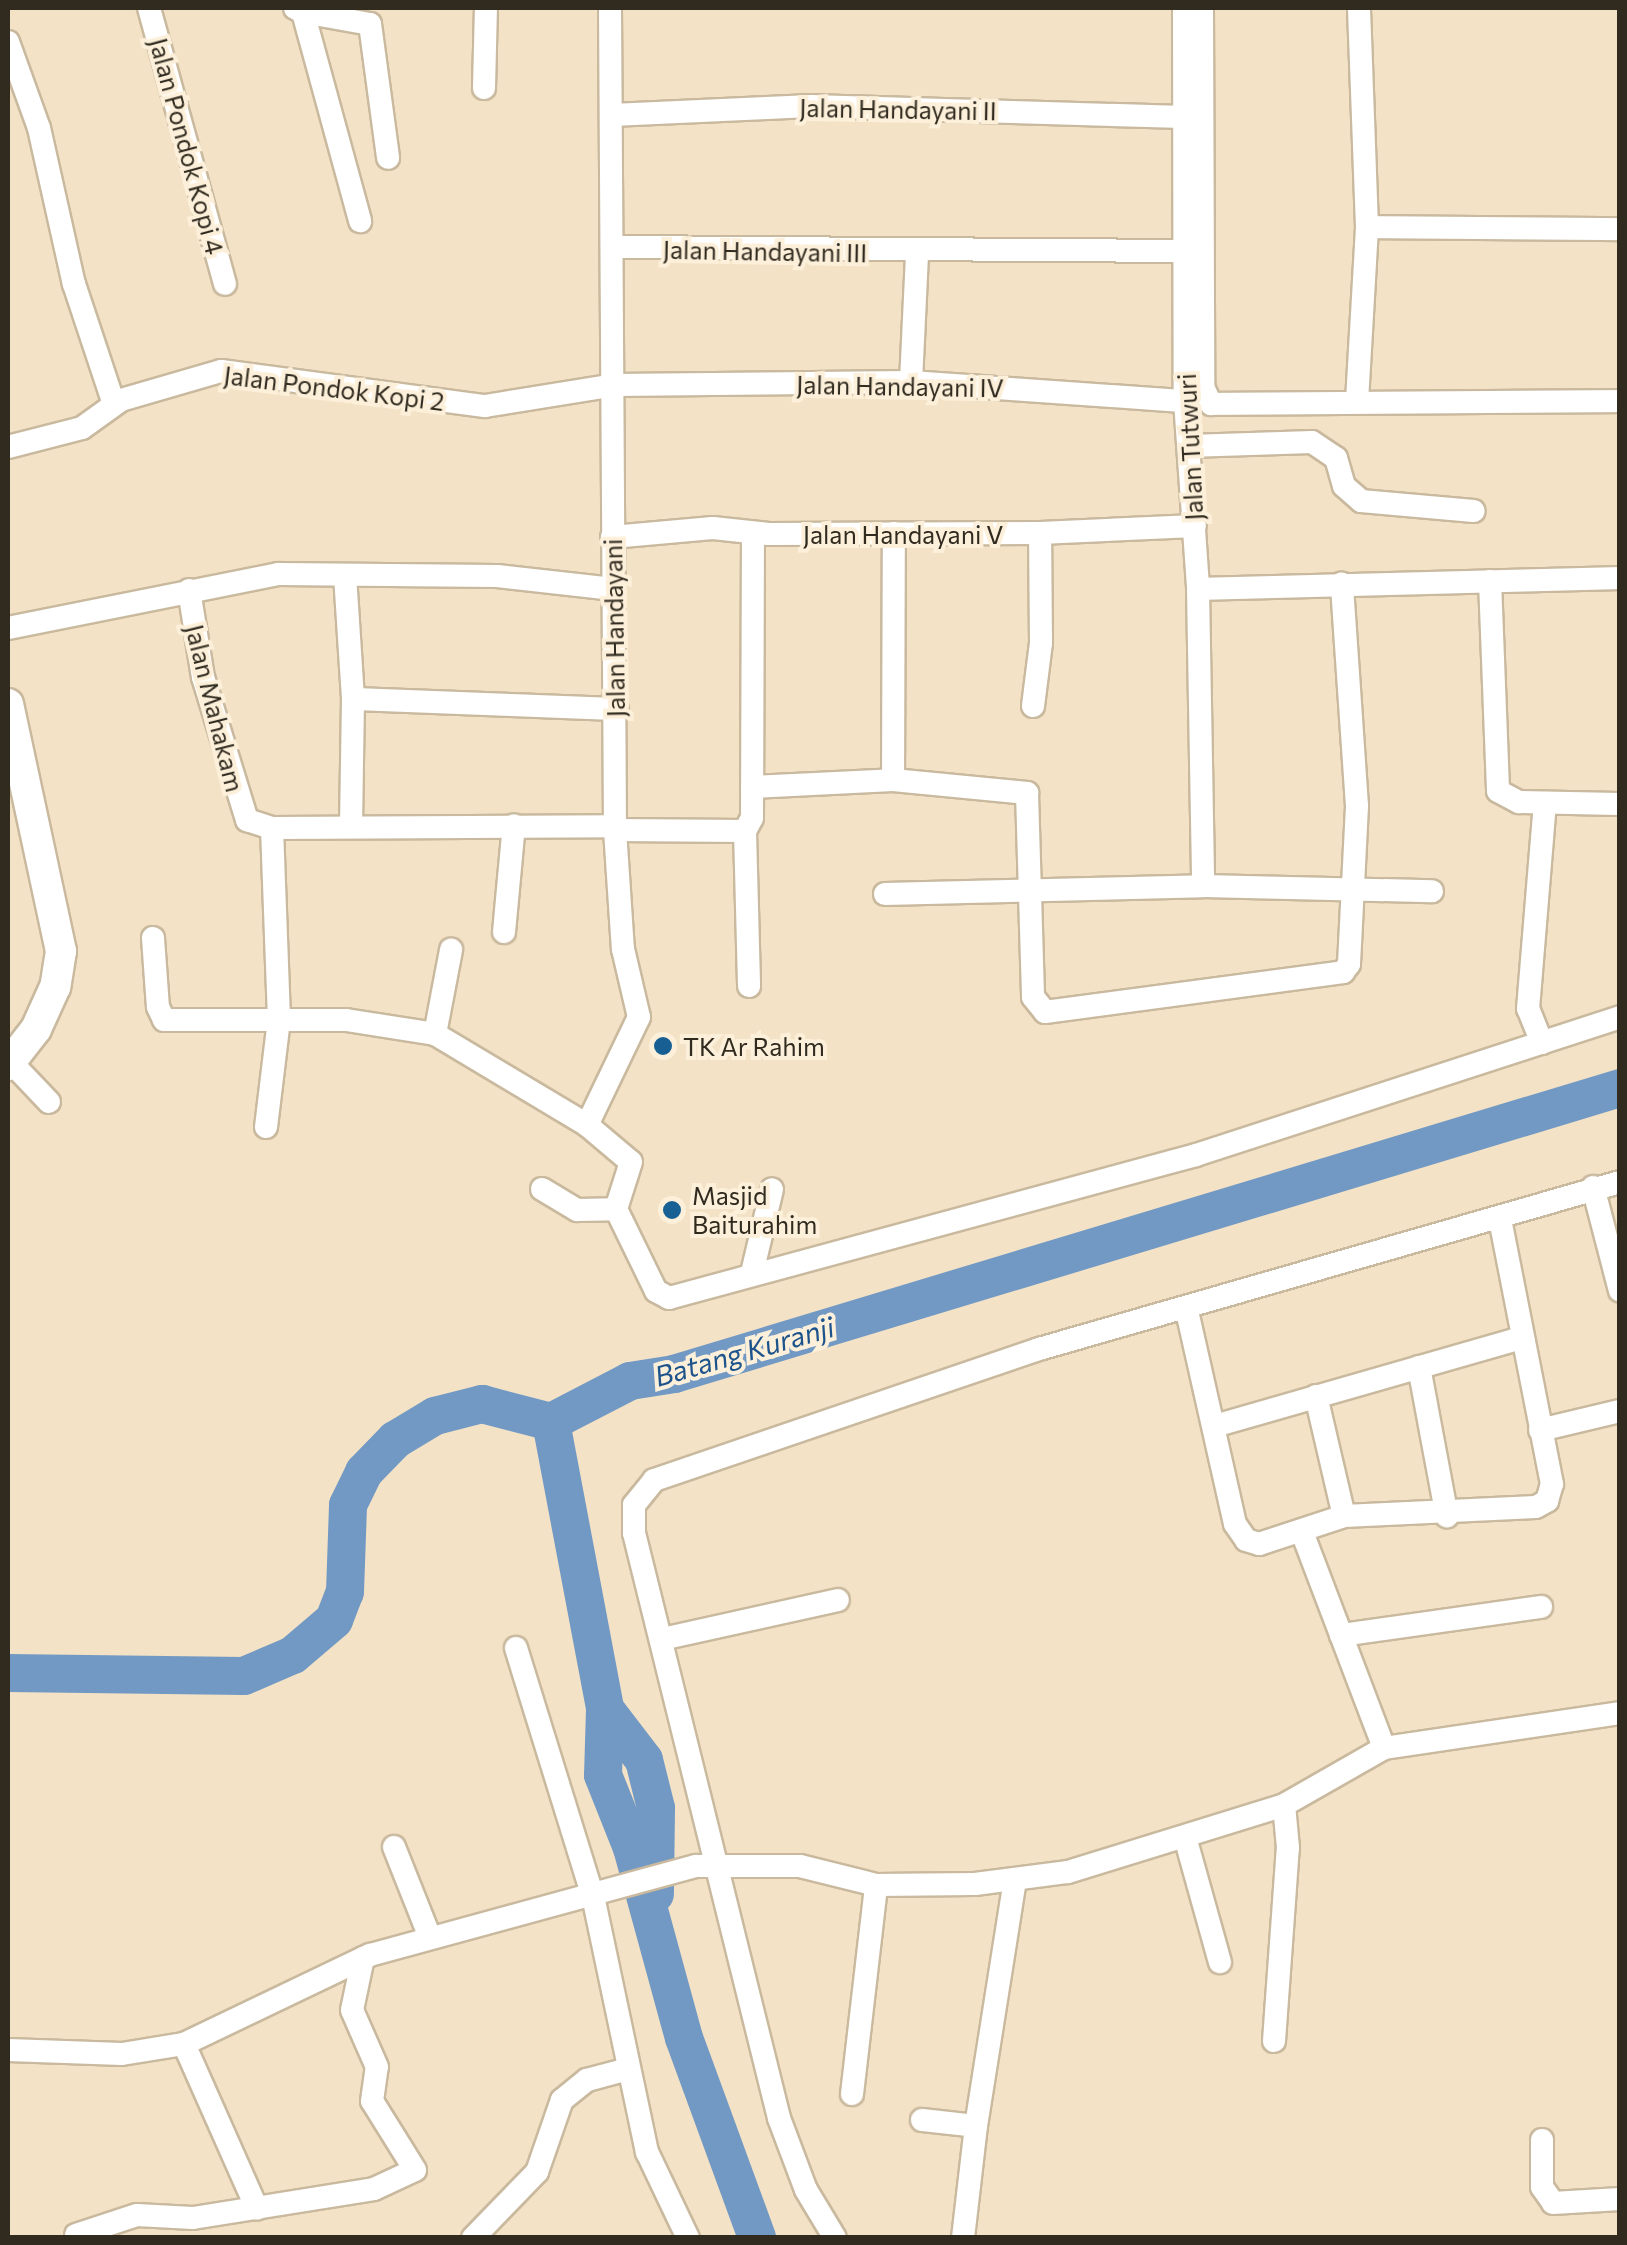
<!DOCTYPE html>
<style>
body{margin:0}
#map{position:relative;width:1627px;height:2245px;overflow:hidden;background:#f3e2c6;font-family:Commissioner,sans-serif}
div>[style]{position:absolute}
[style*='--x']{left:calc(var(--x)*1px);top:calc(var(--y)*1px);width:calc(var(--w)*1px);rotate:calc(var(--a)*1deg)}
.river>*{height:38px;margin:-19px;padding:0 19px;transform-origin:19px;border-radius:19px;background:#7299c4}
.roads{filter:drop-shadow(2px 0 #c9b99e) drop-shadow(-2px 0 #c9b99e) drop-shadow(0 2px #c9b99e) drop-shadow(0 -2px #c9b99e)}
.minor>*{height:22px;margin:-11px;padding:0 11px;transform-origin:11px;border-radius:11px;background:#fff}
.major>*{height:30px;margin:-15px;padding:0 15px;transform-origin:15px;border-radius:15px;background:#fff}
.dots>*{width:28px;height:28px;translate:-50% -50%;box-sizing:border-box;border:5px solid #fdf0da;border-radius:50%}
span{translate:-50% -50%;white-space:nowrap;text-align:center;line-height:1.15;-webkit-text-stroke:8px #fdf0da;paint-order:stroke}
.street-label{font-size:25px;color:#302a1f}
.poi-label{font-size:25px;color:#302a1f}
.left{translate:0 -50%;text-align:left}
.water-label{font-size:28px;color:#1e548c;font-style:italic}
.frame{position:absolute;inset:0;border:10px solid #302a1f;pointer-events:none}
</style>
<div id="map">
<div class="river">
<i style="--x:551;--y:1422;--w:292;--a:79.3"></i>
<i style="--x:605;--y:1709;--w:66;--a:91.7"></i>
<i style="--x:603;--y:1775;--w:79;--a:68.3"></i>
<i style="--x:632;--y:1848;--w:197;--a:74.7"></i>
<i style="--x:684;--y:2038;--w:213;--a:69.9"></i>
<i style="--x:8;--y:1673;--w:236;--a:0.7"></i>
<i style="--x:244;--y:1676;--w:53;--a:-23.2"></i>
<i style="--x:293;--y:1655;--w:54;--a:-40.5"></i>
<i style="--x:334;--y:1620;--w:30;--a:-69"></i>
<i style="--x:345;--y:1592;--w:87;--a:-88"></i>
<i style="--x:348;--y:1505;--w:37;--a:-64"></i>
<i style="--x:364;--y:1472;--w:45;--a:-45.9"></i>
<i style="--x:395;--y:1440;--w:47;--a:-31"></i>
<i style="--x:435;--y:1416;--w:49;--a:-14.3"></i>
<i style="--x:482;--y:1404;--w:71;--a:14.6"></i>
<i style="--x:551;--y:1422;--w:89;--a:-27.4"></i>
<i style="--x:630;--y:1381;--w:45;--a:-9"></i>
<i style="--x:674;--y:1374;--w:988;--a:-16.82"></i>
<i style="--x:605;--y:1709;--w:64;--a:52.6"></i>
<i style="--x:644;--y:1760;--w:49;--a:76"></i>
<i style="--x:656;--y:1808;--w:86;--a:90.7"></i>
</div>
<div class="roads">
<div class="minor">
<i style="--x:149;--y:8;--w:286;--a:74.6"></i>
<i style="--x:295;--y:8;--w:9;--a:27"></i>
<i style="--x:303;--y:12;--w:217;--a:74.7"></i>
<i style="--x:610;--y:8;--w:822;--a:89.65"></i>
<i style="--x:615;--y:830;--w:119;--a:86.2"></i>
<i style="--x:623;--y:949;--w:70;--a:76.8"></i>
<i style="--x:639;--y:1017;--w:120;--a:115.7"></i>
<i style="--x:587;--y:1125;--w:57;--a:40.1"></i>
<i style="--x:631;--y:1162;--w:49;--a:107.7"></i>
<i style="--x:1184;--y:8;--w:393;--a:89.9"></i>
<i style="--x:1185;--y:401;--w:188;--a:86"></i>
<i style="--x:1198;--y:589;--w:297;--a:89"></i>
<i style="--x:1202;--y:8;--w:379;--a:89.8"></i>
<i style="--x:1203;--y:387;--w:19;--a:65"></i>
<i style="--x:1211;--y:404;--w:409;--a:-0.4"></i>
<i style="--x:303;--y:12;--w:68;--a:10.2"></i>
<i style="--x:370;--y:24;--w:135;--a:82.3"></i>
<i style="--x:8;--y:42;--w:91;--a:70.2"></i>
<i style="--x:39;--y:128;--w:160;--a:77.4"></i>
<i style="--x:74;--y:284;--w:126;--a:71.6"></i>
<i style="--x:484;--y:88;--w:80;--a:-88.6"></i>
<i style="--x:612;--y:115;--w:199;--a:-2.6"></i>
<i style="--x:811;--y:106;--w:373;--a:1.7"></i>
<i style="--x:1367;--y:227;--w:253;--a:0.5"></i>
<i style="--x:614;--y:247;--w:569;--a:0.4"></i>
<i style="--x:911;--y:382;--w:128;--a:-87.3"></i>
<i style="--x:1357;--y:401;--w:174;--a:-86.7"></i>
<i style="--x:1367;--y:227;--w:219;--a:-92.1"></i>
<i style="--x:1189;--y:446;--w:123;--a:-1.9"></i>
<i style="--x:1312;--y:442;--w:29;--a:34"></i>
<i style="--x:1336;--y:458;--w:29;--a:74"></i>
<i style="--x:1344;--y:486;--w:23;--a:41"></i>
<i style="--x:1361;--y:501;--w:113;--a:5.1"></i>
<i style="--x:8;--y:447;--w:76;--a:-14.4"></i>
<i style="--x:82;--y:428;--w:48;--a:-35.7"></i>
<i style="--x:121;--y:400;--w:104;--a:-16.2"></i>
<i style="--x:221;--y:371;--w:266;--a:7.6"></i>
<i style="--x:485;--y:406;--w:131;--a:-9.2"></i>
<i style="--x:614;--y:385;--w:297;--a:-0.6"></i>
<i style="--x:911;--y:382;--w:275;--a:4"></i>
<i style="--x:612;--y:537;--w:101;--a:-5.1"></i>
<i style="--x:713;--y:528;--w:56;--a:6.1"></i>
<i style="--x:769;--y:534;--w:271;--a:-0.2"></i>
<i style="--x:1040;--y:533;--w:155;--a:-2.6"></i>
<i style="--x:345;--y:575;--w:124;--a:86.3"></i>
<i style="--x:353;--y:699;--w:125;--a:90.9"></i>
<i style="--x:1490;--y:581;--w:210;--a:87.8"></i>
<i style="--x:1498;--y:791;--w:24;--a:28"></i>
<i style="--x:1519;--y:802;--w:101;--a:1.1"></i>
<i style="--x:1198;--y:589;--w:422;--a:-1.5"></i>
<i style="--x:189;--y:590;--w:88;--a:80.9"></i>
<i style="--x:203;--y:677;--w:150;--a:72.9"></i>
<i style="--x:247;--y:820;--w:26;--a:18"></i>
<i style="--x:272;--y:828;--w:343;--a:-0.3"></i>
<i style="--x:8;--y:628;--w:275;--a:-11.3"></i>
<i style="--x:278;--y:574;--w:219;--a:0.5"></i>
<i style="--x:497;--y:576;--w:117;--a:6.4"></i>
<i style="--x:353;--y:699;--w:264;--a:2.2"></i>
<i style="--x:1033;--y:706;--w:64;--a:-82.8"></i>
<i style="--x:1041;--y:643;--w:110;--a:-90.5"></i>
<i style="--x:893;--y:780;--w:247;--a:-89.8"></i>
<i style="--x:752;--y:787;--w:141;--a:-2.8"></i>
<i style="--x:893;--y:780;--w:135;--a:5.5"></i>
<i style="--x:1027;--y:793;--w:204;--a:88.3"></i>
<i style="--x:1033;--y:997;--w:19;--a:51"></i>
<i style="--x:1045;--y:1012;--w:301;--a:-7.6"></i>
<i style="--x:1343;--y:972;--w:10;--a:-53"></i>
<i style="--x:1349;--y:964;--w:158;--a:-87.1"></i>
<i style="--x:1357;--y:806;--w:223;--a:-93.9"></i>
<i style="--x:615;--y:830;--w:130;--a:0.4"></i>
<i style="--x:745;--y:831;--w:15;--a:-62"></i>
<i style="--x:752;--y:818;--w:285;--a:-89.8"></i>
<i style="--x:745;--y:831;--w:155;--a:88.5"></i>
<i style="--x:885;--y:894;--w:318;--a:-1.4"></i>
<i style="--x:1203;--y:886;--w:229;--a:1.3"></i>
<i style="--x:504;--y:932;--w:107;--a:-84.7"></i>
<i style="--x:153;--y:938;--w:69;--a:85.9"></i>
<i style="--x:158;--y:1007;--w:14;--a:65"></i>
<i style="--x:164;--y:1020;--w:182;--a:0"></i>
<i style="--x:346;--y:1020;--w:90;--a:8.9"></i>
<i style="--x:435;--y:1034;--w:177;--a:30.9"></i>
<i style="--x:435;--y:1034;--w:86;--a:-79.2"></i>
<i style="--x:1542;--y:1043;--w:37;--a:-112"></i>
<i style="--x:1528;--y:1009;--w:206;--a:-85.3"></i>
<i style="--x:11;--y:1062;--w:55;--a:46.5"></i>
<i style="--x:266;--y:1127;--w:109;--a:-83.1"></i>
<i style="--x:279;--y:1019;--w:191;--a:-92.1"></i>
<i style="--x:1593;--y:1187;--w:107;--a:75.4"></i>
<i style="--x:542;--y:1189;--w:41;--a:31"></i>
<i style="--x:577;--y:1210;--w:39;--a:-1"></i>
<i style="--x:616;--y:1209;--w:91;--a:64"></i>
<i style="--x:656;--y:1291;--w:15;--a:28"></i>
<i style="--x:669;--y:1298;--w:546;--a:-15.18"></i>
<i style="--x:1196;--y:1155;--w:446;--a:-18"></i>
<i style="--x:752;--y:1273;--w:86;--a:-76.6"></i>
<i style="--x:1187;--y:1311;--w:218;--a:77.3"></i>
<i style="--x:1235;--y:1524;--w:19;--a:55"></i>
<i style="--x:1246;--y:1540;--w:14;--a:17"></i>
<i style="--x:1259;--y:1544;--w:89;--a:-18.2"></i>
<i style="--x:1344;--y:1516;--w:192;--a:-2.7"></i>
<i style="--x:1536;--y:1507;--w:13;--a:-29"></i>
<i style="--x:1547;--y:1501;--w:18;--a:-74"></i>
<i style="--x:1552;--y:1484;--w:270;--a:-101.1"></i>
<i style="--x:1419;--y:1367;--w:152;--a:79.4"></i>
<i style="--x:1316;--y:1396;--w:123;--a:76.9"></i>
<i style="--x:1218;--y:1425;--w:315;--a:-16"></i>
<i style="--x:1540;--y:1430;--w:82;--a:-13.4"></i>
<i style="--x:1302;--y:1532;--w:231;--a:69.2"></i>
<i style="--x:1341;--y:1635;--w:202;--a:-8"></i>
<i style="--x:662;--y:1639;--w:180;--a:-12.5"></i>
<i style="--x:516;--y:1648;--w:260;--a:72.8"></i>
<i style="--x:593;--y:1896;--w:262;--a:78.1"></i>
<i style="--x:647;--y:2152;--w:95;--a:64.5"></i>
<i style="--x:1185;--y:1837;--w:130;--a:74.4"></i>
<i style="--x:394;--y:1847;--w:95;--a:68.3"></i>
<i style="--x:1274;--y:2041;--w:194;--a:-85.9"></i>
<i style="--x:1288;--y:1848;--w:43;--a:-95.3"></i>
<i style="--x:184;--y:2044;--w:180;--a:66.1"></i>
<i style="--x:8;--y:2050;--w:114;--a:2"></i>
<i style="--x:122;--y:2054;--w:63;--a:-9.2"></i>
<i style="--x:184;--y:2044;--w:206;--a:-25.6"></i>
<i style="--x:370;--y:1955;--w:338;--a:-15.3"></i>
<i style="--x:696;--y:1866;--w:104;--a:0"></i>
<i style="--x:800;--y:1866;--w:78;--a:14"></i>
<i style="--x:876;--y:1885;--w:99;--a:-0.6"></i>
<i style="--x:975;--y:1884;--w:94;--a:-7.4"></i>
<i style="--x:1068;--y:1872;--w:226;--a:-17.2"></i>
<i style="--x:1284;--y:1805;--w:115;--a:-29.7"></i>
<i style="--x:1384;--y:1748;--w:239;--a:-8.4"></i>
<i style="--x:852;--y:2094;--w:210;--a:-83.4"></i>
<i style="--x:922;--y:2120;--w:54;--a:6.3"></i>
<i style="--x:976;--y:2126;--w:250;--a:-81"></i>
<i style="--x:1542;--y:2140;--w:47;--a:90"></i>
<i style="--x:1542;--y:2187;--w:19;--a:55"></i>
<i style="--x:1553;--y:2203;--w:67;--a:-3.4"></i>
<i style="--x:76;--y:2235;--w:64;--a:-18.2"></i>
<i style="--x:137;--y:2215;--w:56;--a:3.1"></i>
<i style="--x:193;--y:2218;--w:183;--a:-9.1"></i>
<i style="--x:374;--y:2189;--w:45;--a:-24.9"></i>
<i style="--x:415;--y:2170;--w:81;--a:-121.9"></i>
<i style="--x:372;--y:2101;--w:34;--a:-82"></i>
<i style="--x:377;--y:2067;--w:62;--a:-113.7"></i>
<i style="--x:352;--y:2010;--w:53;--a:-78.1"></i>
<i style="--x:473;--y:2238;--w:92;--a:-45.9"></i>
<i style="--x:537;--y:2172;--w:76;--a:-70.9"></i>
<i style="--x:562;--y:2100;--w:32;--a:-39"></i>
<i style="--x:587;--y:2080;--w:42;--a:-15"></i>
<i style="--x:835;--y:2238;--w:56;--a:-121.1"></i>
<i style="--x:806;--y:2190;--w:77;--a:-110.6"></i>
<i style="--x:779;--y:2118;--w:603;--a:-103.92"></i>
<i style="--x:634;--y:1533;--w:28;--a:-90"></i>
<i style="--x:634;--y:1505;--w:32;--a:-51"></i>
<i style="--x:654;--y:1480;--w:407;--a:-18.8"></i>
<i style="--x:1039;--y:1349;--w:605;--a:-16.04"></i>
<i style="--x:963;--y:2238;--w:113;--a:-83.4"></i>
</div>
<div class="major">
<i style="--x:8;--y:704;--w:253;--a:77.9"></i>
<i style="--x:61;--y:951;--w:36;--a:99"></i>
<i style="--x:55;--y:987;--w:46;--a:114.3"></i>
<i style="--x:36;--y:1029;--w:46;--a:127.9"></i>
</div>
</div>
<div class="dots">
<i style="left:663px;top:1046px;background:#185f93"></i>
<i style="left:672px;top:1210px;background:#185f93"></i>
</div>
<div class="street-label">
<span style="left:898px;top:109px;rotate:1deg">Jalan Handayani II</span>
<span style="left:187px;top:146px;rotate:75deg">Jalan Pondok Kopi 4</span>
<span style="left:765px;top:251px;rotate:1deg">Jalan Handayani III</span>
<span style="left:900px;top:386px;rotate:1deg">Jalan Handayani IV</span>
<span style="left:334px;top:388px;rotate:7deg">Jalan Pondok Kopi 2</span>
<span style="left:1190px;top:447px;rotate:-93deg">Jalan Tutwuri</span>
<span style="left:903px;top:534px">Jalan Handayani V</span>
<span style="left:614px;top:628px;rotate:-91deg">Jalan Handayani</span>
<span style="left:215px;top:708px;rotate:76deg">Jalan Mahakam</span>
</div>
<div class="poi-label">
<span class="left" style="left:683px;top:1046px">TK Ar Rahim</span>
<span class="left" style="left:692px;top:1210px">Masjid<br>Baiturahim</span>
</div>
<div class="water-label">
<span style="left:744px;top:1351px;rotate:-16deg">Batang Kuranji</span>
</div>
<div class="frame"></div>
</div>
